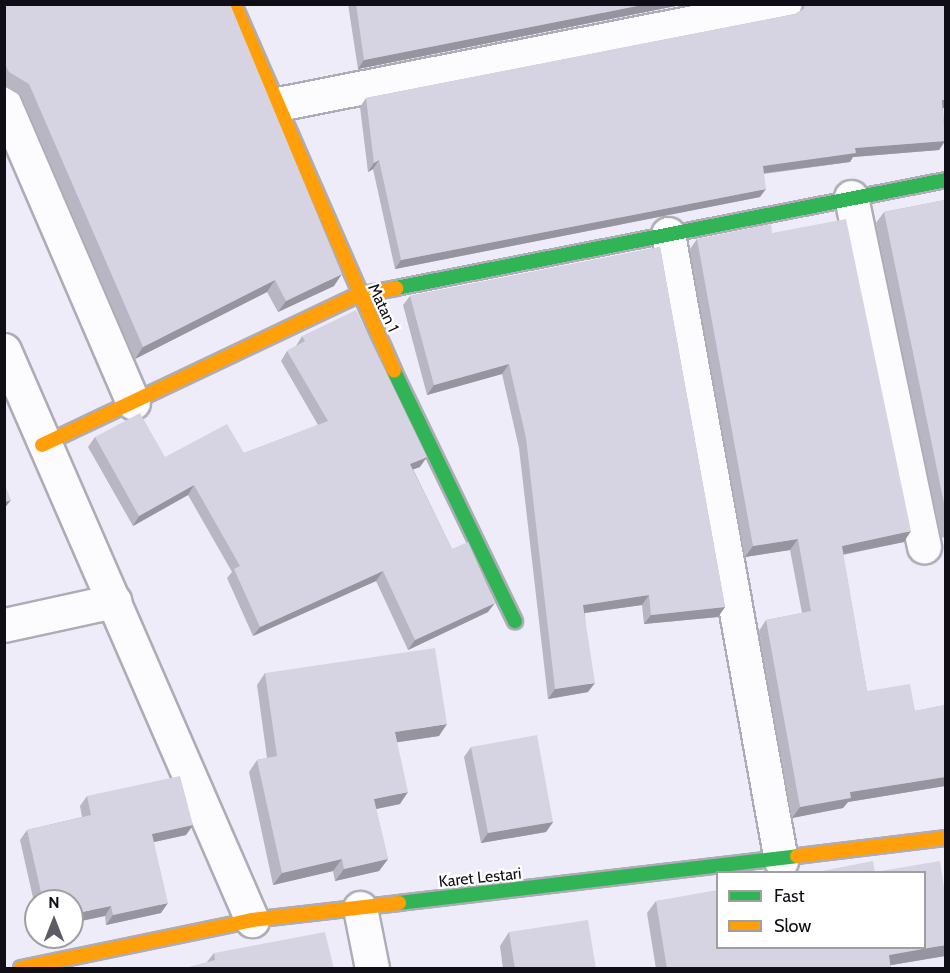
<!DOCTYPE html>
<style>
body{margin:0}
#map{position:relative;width:950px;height:973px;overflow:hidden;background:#eeecf9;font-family:Cabin,sans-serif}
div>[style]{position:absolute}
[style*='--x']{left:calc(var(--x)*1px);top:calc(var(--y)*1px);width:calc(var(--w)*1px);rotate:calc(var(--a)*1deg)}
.roads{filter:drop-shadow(2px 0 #aeacb6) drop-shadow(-2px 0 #aeacb6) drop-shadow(0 2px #aeacb6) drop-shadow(0 -2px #aeacb6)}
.street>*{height:33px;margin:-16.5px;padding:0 16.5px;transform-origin:16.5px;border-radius:16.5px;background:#fcfcfe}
.fast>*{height:14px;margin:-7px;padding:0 7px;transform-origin:7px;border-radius:7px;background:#30b455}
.slow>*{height:14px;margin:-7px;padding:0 7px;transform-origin:7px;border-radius:7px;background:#ff9f0a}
.wall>*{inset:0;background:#b8b6c3}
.shaded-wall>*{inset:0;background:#96949f}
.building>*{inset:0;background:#d6d4e3}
span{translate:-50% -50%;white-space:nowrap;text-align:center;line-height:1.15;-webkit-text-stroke:4.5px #fff;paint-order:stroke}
.street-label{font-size:16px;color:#0f0e17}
.frame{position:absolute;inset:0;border:6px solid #0f0e17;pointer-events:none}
.legend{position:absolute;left:716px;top:871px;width:210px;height:78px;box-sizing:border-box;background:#fff;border:2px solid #9f9fa2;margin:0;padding:8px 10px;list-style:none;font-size:18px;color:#0f0e17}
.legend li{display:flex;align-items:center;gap:12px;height:30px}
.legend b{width:30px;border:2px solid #9f9fa2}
.north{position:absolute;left:24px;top:889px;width:60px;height:60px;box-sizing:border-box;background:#fff;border:2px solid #9f9fa2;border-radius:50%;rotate:0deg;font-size:16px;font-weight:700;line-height:24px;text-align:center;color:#0f0e17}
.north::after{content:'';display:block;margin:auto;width:21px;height:27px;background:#5d5c66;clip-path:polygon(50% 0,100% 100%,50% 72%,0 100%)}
</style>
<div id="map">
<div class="roads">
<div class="street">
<i style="--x:4;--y:103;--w:326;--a:66.7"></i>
<i style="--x:278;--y:104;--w:517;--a:-11.16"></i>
<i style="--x:851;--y:197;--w:357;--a:78.2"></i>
<i style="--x:668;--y:234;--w:637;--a:79.78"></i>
<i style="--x:4;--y:350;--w:622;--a:66.49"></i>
<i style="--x:4;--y:625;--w:113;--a:-12.3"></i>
<i style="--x:360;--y:908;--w:61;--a:78.7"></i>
</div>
<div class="fast">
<i style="--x:396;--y:288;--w:561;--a:-11.11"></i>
<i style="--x:394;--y:371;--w:278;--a:64.2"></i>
<i style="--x:399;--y:903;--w:401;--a:-6.7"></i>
</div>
<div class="slow">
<i style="--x:234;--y:4;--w:400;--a:66.4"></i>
<i style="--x:42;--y:445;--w:350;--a:-25.4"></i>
<i style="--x:358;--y:295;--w:39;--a:-10"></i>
<i style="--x:797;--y:856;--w:150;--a:-6.9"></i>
<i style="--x:21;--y:968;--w:236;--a:-11.7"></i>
<i style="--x:252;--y:920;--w:148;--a:-6.6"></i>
</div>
</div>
<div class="wall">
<i style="clip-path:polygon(4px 4px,334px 286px,278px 312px,267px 292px,135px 359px,21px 96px,4px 86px)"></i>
<i style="clip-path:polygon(348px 4px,686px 4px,358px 69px)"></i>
<i style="clip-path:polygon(802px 4px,945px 4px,943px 108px,945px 141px,939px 150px,853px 157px,850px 162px,764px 174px,760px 197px,395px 269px,373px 169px,368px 172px,360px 107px,366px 98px,795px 14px,800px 11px)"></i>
<i style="clip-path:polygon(945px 200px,945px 537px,941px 538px,876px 223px,884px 212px)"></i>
<i style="clip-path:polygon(772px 233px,904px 542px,843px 555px,867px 691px,915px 711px,945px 705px,945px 786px,848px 802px,843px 808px,792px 818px,759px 631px,766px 620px,802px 613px,790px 550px,745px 557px,690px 249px,697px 239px)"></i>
<i style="clip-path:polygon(660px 247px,725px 607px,718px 617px,644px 624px,642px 605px,585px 613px,588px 692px,548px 699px,519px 448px,502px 374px,427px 395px,403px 305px,410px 296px)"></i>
<i style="clip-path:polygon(302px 336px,420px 467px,413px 469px,452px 549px,488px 612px,408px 650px,376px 581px,253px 636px,227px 578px,232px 572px,188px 495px,133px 526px,88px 447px,95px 437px,165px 457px,244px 453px,318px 425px,281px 361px,287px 351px,296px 346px)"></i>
<i style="clip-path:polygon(265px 673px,439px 736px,397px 742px,400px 804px,376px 809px,388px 859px,379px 871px,335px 881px,333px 871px,273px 885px,249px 772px,257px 760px,267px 758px,257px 685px)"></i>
<i style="clip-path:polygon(471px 747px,553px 822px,546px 832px,481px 843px,464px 757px)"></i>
<i style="clip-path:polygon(87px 796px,193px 825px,186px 835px,154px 842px,161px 913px,106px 925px,105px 916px,72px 901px,36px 901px,36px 911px,20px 840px,27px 830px,82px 817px,80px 806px)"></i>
<i style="clip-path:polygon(875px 872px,945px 956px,891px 965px,891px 969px,656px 969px,647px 913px,656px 901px)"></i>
<i style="clip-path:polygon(509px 932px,596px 969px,503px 969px,500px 946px)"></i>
<i style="clip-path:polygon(214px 953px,334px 969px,207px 962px)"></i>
</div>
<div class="shaded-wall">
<i style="clip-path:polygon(647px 4px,686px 4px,358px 69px,364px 60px)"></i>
<i style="clip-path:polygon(942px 100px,945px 100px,945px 108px,936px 109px)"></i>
<i style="clip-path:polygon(945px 141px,939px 150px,853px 157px,850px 162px,757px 174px,763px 166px,855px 148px)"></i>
<i style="clip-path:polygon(379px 160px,373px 169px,368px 172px,374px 163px)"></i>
<i style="clip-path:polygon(766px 189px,760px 197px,395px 269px,401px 260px)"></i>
<i style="clip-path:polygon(342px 274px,334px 286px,278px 312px,286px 301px)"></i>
<i style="clip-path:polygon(275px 280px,267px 292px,135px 359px,143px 347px)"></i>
<i style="clip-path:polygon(509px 364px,502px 374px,427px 395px,434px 385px)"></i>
<i style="clip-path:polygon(427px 457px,420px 467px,403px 473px,410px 464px)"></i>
<i style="clip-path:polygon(194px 485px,188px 495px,133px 526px,139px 516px)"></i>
<i style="clip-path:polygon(11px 500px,4px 509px,4px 502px)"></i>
<i style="clip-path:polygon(911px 531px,904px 542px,834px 556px,842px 546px)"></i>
<i style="clip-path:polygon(798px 539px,790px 550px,745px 557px,753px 546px)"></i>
<i style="clip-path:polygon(383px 571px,376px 581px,253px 636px,260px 627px)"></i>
<i style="clip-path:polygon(649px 595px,642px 605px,577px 614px,583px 605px)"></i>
<i style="clip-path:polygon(495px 603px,488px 612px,408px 650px,415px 640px)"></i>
<i style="clip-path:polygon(725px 607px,718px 617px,644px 624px,651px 615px)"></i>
<i style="clip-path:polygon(595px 683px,588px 692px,548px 699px,555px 689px)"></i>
<i style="clip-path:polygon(447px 724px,439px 736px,386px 744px,395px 732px)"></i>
<i style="clip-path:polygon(945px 777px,945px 786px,848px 802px,843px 808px,792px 818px,800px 807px,850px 792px)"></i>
<i style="clip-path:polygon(408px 792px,400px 804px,366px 811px,374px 799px)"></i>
<i style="clip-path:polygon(553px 822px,546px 832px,481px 843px,488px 833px)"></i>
<i style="clip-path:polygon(193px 825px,186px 835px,145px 844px,152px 834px)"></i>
<i style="clip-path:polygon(342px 859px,333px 871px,273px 885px,282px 873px)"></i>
<i style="clip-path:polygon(388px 859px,379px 871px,335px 881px,344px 869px)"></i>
<i style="clip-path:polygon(168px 903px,161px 913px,106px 925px,113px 915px)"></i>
<i style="clip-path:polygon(111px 906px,105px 916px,72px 923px,72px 914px)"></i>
<i style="clip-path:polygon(945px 945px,945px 956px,880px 967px,889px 955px)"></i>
</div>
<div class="building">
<i style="clip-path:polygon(4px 4px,230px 4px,342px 274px,286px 301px,275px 280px,143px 347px,29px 84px,9px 72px,4px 62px)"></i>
<i style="clip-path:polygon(356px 4px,647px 4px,364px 60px)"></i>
<i style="clip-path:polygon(805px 4px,945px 4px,945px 100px,942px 100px,945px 141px,855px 148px,856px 153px,763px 166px,766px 189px,401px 260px,379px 160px,374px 163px,366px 98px,795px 14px,804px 9px)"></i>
<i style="clip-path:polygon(945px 200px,945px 508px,884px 212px)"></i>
<i style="clip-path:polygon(846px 219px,911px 531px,842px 546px,867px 691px,910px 684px,915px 711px,945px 705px,945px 777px,850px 792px,851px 798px,800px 807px,766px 620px,811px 611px,798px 539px,753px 546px,697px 239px,771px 224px,772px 233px)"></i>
<i style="clip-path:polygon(660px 247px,725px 607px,651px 615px,649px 595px,583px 605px,595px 683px,555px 689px,526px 438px,509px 364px,434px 385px,410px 296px)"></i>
<i style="clip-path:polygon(356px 310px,427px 457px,410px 464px,452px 549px,468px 542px,495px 603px,415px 640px,383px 571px,260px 627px,234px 569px,240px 566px,194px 485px,139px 516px,95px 437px,140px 413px,165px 457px,227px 424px,244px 453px,328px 421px,287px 351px,305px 341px,302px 336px)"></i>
<i style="clip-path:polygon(4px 483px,11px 500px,4px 502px)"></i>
<i style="clip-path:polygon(435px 648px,447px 724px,395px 732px,408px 792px,374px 799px,388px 859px,344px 869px,342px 859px,282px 873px,257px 760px,277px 756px,265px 673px)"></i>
<i style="clip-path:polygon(537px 735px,553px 822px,488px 833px,471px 747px)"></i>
<i style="clip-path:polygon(180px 776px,193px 825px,152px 834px,168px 903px,113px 915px,111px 906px,72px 914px,72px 901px,43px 901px,27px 830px,91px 815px,87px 796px)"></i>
<i style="clip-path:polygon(873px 861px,875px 872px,940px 861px,945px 894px,945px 945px,889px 955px,891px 969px,667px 969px,656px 901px,717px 890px,717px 948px,924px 948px,924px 873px,812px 873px)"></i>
<i style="clip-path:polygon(588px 920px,596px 969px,515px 969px,509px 932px)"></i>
<i style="clip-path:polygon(325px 932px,334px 969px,181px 969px,215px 960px,214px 953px)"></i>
</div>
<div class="street-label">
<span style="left:383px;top:308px;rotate:65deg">Matan 1</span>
<span style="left:480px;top:878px;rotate:-6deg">Karet Lestari</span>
</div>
<div class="frame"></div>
<ul class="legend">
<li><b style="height:8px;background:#30b455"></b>Fast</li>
<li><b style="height:8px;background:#ff9f0a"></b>Slow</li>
</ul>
<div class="north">N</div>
</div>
